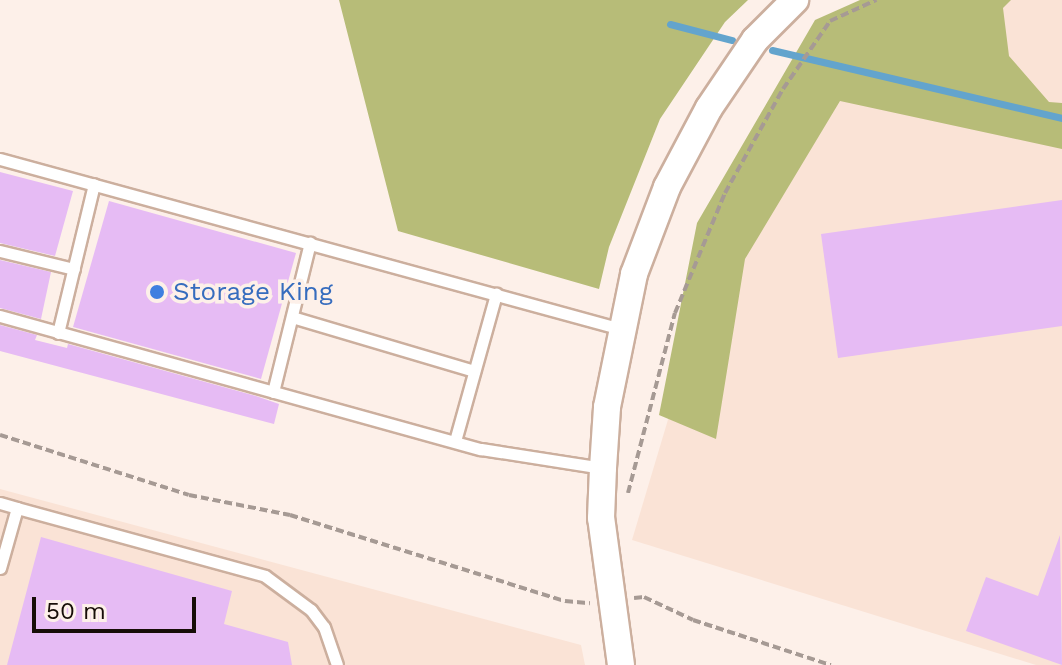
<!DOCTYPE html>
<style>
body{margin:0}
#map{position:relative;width:1062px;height:665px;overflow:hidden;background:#fdf0e9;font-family:"Work Sans",sans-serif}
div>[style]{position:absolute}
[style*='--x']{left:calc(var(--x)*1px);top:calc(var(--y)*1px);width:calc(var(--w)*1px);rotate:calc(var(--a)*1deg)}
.built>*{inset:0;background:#fae3d6}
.forest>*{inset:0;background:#b7bc78}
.stream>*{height:7px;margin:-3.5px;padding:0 3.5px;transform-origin:3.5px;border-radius:3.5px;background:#63a4cd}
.building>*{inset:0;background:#e6bbf4}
.path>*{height:4px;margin-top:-2px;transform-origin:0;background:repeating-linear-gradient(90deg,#a69a94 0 8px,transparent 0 12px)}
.roads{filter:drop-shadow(2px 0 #ccaf9e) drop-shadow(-2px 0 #ccaf9e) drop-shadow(0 2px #ccaf9e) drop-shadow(0 -2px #ccaf9e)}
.service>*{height:11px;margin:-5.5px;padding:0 5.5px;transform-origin:5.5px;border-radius:5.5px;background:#fff}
.tertiary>*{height:26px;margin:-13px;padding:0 13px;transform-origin:13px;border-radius:13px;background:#fff}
.dots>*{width:22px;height:22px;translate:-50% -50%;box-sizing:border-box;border:4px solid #fdf0e9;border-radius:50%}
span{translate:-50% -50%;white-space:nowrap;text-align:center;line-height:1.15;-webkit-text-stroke:7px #fdf0e9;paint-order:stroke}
.shop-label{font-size:26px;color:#366cbe}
.left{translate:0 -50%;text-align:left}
.scale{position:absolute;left:32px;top:597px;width:164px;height:36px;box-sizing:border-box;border:4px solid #170d07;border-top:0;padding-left:10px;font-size:24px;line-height:28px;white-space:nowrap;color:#170d07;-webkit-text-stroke:6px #fdf0e9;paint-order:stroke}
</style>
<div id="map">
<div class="built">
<i style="clip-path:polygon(958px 0,1062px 0,1062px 665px,1036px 665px,632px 540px,734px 199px,816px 76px)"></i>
<i style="clip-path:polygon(0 489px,581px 645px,585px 665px,0 665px)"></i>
</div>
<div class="forest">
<i style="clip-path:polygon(339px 0,748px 0,725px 22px,660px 119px,609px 247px,599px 289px,398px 231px)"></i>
<i style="clip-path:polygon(860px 0,1011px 0,1003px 8px,1009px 56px,1049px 102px,1062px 103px,1062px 149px,840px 101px,745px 259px,716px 439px,659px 415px,697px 223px,815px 20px)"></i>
</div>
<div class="stream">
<i style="--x:670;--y:24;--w:64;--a:14.5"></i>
<i style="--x:772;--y:50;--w:298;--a:13.2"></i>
</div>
<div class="building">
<i style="clip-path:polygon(0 172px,73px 191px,55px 256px,0 243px)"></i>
<i style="clip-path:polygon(1062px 200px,1062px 326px,838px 358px,821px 234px)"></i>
<i style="clip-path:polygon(109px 201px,296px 253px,261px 379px,73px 327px)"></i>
<i style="clip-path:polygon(0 260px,51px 272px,41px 319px,0 308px)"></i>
<i style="clip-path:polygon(0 325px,37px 335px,35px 340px,67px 348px,68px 344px,256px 396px,279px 404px,274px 424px,0 351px)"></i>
<i style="clip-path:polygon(1060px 535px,1062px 665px,966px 631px,986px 577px,1038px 596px)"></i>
<i style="clip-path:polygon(41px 537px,232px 591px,224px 624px,288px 642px,292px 665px,7px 665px)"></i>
</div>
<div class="path">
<i style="--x:0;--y:435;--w:198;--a:17.6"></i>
<i style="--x:189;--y:495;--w:103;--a:11.2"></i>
<i style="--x:290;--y:515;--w:288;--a:17.4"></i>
<i style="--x:565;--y:601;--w:25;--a:5"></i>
<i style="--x:628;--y:493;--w:186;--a:-75.4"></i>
<i style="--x:675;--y:313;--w:130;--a:-67.4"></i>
<i style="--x:725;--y:193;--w:119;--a:-60.9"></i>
<i style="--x:783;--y:89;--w:83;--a:-55.3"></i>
<i style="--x:830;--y:21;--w:51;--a:-24.5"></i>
<i style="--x:634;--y:598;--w:10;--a:-6"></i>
<i style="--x:644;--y:597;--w:54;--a:25.1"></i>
<i style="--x:693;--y:620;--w:145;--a:18.1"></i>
</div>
<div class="roads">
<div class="service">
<i style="--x:0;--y:159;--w:644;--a:15.31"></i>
<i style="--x:0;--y:251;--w:76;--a:13.7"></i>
<i style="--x:0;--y:316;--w:499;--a:15.5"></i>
<i style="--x:481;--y:449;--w:123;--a:8.9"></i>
<i style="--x:292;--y:317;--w:190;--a:16.5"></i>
<i style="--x:58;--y:333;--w:153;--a:-76.4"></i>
<i style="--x:273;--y:392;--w:154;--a:-76.1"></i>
<i style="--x:455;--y:441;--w:153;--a:-74.4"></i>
<i style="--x:0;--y:503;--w:18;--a:16"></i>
<i style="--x:0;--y:568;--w:62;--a:-74.2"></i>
<i style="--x:17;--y:508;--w:257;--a:15.3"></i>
<i style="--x:265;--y:576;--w:57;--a:36.5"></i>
<i style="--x:311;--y:610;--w:21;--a:53"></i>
<i style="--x:324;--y:627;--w:40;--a:71.1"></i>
</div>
<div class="tertiary">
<i style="--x:621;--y:665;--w:148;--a:-97.7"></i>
<i style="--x:601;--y:518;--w:50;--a:-87.7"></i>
<i style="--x:603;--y:468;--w:61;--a:-86.2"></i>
<i style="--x:607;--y:407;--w:136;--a:-78.5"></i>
<i style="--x:634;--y:274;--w:93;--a:-69.2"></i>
<i style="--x:667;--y:187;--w:89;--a:-62"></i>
<i style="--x:709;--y:108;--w:82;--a:-55.9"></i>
<i style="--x:755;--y:40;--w:57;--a:-45"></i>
</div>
</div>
<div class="dots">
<i style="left:157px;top:292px;background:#3f7fe0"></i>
</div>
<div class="shop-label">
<span class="left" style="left:173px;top:292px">Storage King</span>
</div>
<div class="scale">50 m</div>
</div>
